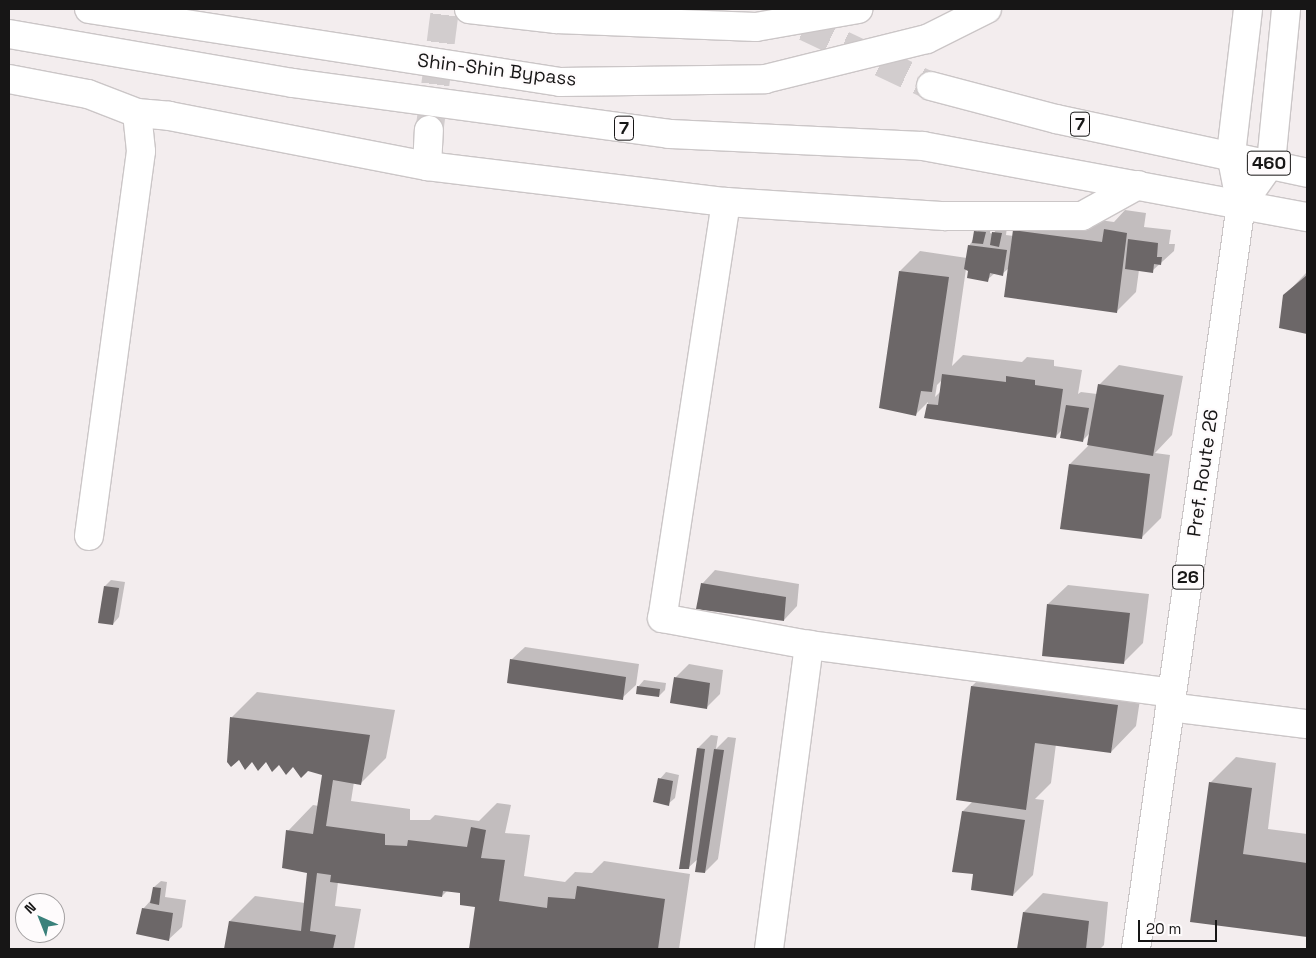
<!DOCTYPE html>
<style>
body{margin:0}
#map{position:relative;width:1316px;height:958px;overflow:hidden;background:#f3edee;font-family:"Space Grotesk",sans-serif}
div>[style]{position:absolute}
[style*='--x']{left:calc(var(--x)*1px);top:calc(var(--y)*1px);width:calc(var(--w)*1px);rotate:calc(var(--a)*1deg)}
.shadow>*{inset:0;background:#0003}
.building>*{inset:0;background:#6c6768}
.street-tunnel>*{height:28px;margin-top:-14px;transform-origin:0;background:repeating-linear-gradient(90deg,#d2cdce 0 28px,transparent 0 42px)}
.highway-tunnel>*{height:28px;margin-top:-14px;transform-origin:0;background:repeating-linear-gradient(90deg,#d2cdce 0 28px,transparent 0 42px)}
.roads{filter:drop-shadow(1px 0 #cbc6c7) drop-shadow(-1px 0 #cbc6c7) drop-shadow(0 1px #cbc6c7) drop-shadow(0 -1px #cbc6c7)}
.street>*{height:28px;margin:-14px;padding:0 14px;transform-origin:14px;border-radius:14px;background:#fff}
.secondary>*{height:28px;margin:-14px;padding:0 14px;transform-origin:14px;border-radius:14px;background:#fff}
.primary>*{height:28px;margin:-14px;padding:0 14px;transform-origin:14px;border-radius:14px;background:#fff}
.highway>*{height:28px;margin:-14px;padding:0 14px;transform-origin:14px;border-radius:14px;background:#fff}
span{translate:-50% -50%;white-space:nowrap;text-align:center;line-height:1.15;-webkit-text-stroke:4.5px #fefbfc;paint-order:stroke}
.shield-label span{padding:1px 4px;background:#fefbfc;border:1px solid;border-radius:4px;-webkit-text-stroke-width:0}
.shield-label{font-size:18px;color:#171616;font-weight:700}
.street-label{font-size:19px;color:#171616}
.frame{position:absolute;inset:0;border:10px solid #171616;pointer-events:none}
.north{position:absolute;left:15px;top:893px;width:50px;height:50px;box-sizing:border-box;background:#fefbfc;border:1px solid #a29fa0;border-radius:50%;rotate:316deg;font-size:14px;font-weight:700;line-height:20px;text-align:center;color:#171616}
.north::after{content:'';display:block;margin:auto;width:18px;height:22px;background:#3a817b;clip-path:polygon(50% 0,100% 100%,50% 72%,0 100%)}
.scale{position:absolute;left:1138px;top:920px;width:79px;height:22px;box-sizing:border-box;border:2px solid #171616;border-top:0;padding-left:6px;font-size:15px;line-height:18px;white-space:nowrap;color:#171616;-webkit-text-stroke:4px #fefbfc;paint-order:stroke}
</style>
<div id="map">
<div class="shadow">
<i style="clip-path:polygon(evenodd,1125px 210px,1146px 213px,1144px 227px,1171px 230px,1169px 244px,1175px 244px,1174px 251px,1152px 271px,1139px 270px,1136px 292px,1117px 311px,1009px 268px,1002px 274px,995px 273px,987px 280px,966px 269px,952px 366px,963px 355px,1022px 362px,1027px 357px,1054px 360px,1054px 366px,1082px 370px,1078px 394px,1081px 392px,1097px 394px,1099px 385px,1119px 365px,1183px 376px,1172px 435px,1155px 453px,1170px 455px,1161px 518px,1141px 538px,1062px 528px,1070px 464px,1088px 446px,1091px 432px,1082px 441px,1063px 429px,1055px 437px,926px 417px,928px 402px,916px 414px,900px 271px,920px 251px,967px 258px,969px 246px,982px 225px,991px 226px,990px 233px,993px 234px,999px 226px,1007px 227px,1006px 235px,1014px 236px,1014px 230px,1034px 211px,1114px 222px,1125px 210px,942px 380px,941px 391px,935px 397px,937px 385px,942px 380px)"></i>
<i style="clip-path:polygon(1307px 272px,1307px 332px,1280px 327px,1285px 295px)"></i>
<i style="clip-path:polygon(715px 570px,799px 584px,797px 606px,784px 620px,702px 584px)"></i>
<i style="clip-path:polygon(111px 580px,125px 582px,119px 617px,113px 624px,105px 586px)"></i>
<i style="clip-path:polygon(1068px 585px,1149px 594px,1143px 643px,1123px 663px,1048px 604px)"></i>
<i style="clip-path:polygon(525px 647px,639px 664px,636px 685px,622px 698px,511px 660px)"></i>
<i style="clip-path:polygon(998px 661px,1143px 680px,1136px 726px,1111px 752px,1056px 744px,1051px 783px,1035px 799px,1044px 800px,1033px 875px,1013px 895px,974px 873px,963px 811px,973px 801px,972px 686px)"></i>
<i style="clip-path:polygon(689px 664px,723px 670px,720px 694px,706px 708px,671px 702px,676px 677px)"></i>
<i style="clip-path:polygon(644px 680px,666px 683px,665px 690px,659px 696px,638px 687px)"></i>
<i style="clip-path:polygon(257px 692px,395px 710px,386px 758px,361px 783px,354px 782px,351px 801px,410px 809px,410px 820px,430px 820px,435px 815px,479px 821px,497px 803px,511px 805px,505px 833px,530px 835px,524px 876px,565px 882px,575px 872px,592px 873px,604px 861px,690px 874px,679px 949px,470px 949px,477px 906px,462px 892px,448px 890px,442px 896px,338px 882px,335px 906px,361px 909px,354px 949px,225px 949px,230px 921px,255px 896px,305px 903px,309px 872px,288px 831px,313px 805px,319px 806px,324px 774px,280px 763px,232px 717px)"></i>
<i style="clip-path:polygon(711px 735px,718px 736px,716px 749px,728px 737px,736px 738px,718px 859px,705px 872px,699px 858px,688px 868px,698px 748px)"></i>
<i style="clip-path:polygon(1236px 757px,1276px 763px,1268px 829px,1307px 834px,1307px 936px,1191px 921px,1210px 783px)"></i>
<i style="clip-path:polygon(666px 772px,679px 775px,675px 798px,668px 804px,660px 779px)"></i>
<i style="clip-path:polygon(161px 881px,167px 882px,165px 897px,186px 900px,182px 927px,168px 940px,143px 909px,152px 899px,154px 887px)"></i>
<i style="clip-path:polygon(1043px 893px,1108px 902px,1104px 945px,1100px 949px,1018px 949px,1024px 912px)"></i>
</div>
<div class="building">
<i style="clip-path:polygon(1104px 229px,1127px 233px,1117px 313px,1004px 297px,1013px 230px,1102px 242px)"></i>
<i style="clip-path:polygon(974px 231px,986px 232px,983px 244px,972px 243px)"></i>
<i style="clip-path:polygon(992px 232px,1002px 233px,999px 247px,990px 245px)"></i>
<i style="clip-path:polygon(1128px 239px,1158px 243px,1157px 257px,1162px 257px,1161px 265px,1154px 264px,1153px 273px,1125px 269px)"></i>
<i style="clip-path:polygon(968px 245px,1007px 250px,1003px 276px,990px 273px,988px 282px,967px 278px,968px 271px,964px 269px)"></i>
<i style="clip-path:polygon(899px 271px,949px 277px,932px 392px,921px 391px,916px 416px,879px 408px)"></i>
<i style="clip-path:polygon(1307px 275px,1307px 334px,1279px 328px,1283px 295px)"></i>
<i style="clip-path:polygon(942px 374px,1006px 382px,1006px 376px,1035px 380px,1035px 385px,1063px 389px,1056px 438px,924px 418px,927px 404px,938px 405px)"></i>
<i style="clip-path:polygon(1098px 384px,1164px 395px,1153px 456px,1087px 445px)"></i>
<i style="clip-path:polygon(1066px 405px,1089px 408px,1083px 442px,1060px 438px)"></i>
<i style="clip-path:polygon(1069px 464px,1150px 474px,1142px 539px,1060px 529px)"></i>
<i style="clip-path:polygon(701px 583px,786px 597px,784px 621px,696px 609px)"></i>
<i style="clip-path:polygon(104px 586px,119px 588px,113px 625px,98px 623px)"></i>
<i style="clip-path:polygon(1047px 604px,1130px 613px,1124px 664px,1042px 656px)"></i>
<i style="clip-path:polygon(510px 659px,626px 677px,623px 700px,507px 683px)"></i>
<i style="clip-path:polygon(674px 677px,710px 683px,707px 709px,670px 703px)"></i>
<i style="clip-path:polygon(637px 686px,660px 689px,659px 697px,636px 694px)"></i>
<i style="clip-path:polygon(971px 686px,1118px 705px,1111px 753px,1035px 743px,1026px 810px,956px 800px)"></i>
<i style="clip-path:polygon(230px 717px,370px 735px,361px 785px,333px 780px,326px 826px,385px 834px,385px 845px,407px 846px,408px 840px,467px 847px,471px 827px,486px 830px,481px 858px,505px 860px,499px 901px,547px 908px,548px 897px,575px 899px,577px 886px,665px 899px,658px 949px,469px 949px,475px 907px,460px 905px,460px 893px,443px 891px,442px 897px,330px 882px,331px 875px,317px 873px,310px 931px,336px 935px,333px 949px,224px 949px,229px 921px,301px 931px,307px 873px,282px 868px,286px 830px,313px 834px,322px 775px,308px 771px,301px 778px,293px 767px,286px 775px,279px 765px,272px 772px,266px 762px,258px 771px,252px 762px,245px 770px,239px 760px,231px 767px,227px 762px)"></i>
<i style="clip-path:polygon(697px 748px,705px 749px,689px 869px,679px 869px)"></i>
<i style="clip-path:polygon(714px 749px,724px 750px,705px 873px,695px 872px)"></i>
<i style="clip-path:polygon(658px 778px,673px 781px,669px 806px,653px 802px)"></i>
<i style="clip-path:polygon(1209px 782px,1252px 788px,1243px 854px,1307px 863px,1307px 937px,1190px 922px)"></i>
<i style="clip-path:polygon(962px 811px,1025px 820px,1013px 896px,971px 890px,973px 874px,952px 872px)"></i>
<i style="clip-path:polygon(153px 887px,161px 888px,159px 905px,150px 903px)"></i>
<i style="clip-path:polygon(142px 908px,173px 913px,169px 941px,136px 934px)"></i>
<i style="clip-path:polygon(1023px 912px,1089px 921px,1086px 949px,1017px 949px)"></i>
</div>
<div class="street-tunnel">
<i style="--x:430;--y:126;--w:118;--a:-82.7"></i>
</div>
<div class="highway-tunnel">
<i style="--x:767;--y:9;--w:181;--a:25.2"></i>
</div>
<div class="roads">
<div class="street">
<i style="--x:9;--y:79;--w:80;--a:10.8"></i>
<i style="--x:88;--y:94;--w:53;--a:21.2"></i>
<i style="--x:137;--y:113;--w:32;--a:5"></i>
<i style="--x:169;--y:116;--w:263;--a:11"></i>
<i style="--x:427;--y:166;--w:301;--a:6.9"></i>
<i style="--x:726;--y:202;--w:219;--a:3.7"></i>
<i style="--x:945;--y:216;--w:137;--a:0"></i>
<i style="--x:1082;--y:216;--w:64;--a:-29"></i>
<i style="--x:427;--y:166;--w:36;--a:-87"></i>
<i style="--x:726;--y:202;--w:421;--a:98.7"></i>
<i style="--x:662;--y:618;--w:149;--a:10.4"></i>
<i style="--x:809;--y:645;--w:366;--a:7.5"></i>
<i style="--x:89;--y:536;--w:388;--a:-82.3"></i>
<i style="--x:141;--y:151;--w:38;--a:-96"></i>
<i style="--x:769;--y:949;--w:307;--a:-82.5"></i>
</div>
<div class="secondary">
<i style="--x:1170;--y:707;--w:138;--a:7.1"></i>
</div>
<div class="primary">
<i style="--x:1136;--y:949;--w:751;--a:-81.97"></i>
</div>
<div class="highway">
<i style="--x:89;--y:9;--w:477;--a:8.8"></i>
<i style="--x:560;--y:82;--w:205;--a:-0.8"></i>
<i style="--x:765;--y:79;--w:167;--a:-13.9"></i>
<i style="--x:927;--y:39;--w:67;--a:-26.6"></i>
<i style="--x:469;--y:9;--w:88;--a:6.6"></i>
<i style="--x:556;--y:19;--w:200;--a:2.3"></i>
<i style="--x:756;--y:27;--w:104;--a:-10"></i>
<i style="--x:9;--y:34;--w:288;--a:9.8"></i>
<i style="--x:293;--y:83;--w:379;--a:7.7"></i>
<i style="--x:669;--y:134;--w:254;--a:2.7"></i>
<i style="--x:923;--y:146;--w:391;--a:10.5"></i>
<i style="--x:931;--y:86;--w:129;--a:14.8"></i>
<i style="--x:1056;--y:119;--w:257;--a:12.1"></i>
<i style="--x:1241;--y:205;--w:52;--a:-54.5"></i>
<i style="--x:1271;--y:163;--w:155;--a:-84.4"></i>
<i style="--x:1241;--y:205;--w:52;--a:-101.1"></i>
<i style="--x:1231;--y:154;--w:146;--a:-83.3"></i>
</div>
</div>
<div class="shield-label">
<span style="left:1080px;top:124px">7</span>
<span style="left:624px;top:128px">7</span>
<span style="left:1269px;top:163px">460</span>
<span style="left:1188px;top:577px">26</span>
</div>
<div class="street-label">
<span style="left:497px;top:70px;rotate:7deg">Shin-Shin Bypass</span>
<span style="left:1203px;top:473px;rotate:-82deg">Pref. Route 26</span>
</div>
<div class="frame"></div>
<div class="north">N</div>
<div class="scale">20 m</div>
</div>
